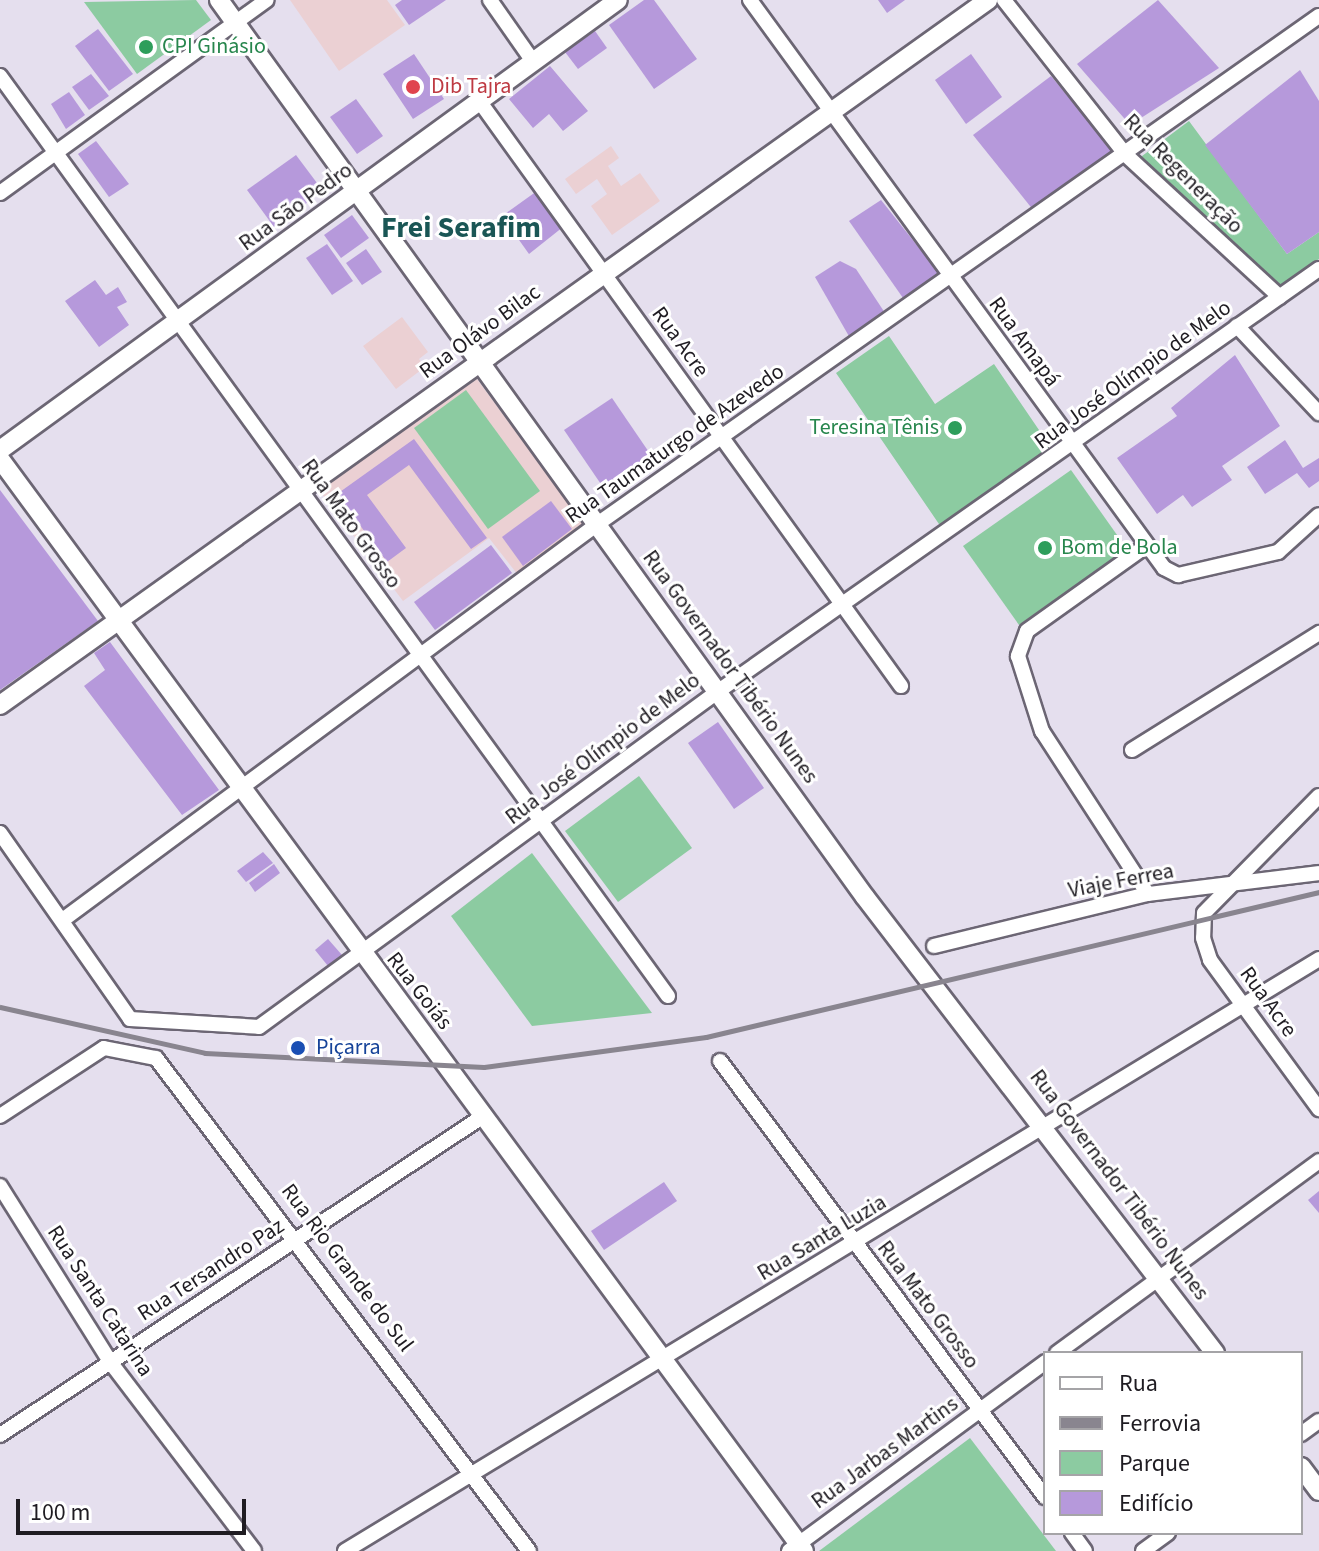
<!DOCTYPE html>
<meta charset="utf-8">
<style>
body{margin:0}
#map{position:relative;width:1319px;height:1551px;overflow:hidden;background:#e5dfee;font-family:"Source Sans 3",sans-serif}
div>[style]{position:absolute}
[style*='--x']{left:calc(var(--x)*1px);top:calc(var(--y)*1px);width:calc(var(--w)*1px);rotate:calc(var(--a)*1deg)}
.education>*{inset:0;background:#ebd0d3}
.green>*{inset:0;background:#8ccba1}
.building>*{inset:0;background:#b699db}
.roads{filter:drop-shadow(2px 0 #6c6674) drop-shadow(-2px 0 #6c6674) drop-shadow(0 2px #6c6674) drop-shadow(0 -2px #6c6674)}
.minor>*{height:14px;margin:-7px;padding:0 7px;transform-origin:7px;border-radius:7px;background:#fff}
.tertiary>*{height:18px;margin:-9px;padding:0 9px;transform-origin:9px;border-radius:9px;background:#fff}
.rail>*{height:5px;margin:-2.5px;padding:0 2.5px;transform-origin:2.5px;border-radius:2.5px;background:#89858f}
.dots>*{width:22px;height:22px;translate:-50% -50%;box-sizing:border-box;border:4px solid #fff;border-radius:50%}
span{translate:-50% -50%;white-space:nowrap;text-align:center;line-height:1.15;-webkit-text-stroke:6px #fff;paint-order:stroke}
.leisure-label{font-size:22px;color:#27864d}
.left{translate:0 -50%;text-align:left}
.right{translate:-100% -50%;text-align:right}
.health-label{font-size:22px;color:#be3a42}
.street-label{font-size:22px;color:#1f1c22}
.transit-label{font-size:22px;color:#164399}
.district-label{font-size:30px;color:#1a5655;font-weight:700}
.legend{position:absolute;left:1043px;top:1351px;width:260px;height:184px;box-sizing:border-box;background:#fff;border:2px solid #a5a4a7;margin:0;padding:10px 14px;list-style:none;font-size:24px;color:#1f1c22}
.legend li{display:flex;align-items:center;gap:16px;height:40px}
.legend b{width:40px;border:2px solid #a5a4a7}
.scale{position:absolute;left:16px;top:1499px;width:230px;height:36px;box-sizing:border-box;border:4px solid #1f1c22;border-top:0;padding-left:10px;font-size:24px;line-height:28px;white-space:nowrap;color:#1f1c22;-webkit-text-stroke:6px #fff;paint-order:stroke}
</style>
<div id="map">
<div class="education">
<i style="clip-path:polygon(290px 0,387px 0,405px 25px,339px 71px)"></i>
<i style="clip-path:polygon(611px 146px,619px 158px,608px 166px,621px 186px,640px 173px,660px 201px,612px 235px,591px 206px,607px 194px,597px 179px,576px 194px,565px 179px)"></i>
<i style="clip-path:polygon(402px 317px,428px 352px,419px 359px,425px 367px,396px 389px,363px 346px)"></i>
<i style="clip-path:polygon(477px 379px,585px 526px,518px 575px,489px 538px,403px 601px,319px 490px)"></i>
</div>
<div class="green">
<i style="clip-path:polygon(196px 0,211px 20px,137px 74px,84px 2px)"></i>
<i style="clip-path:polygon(1189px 121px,1287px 254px,1319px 232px,1319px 259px,1278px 289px,1138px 159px)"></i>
<i style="clip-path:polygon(889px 336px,935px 404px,994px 364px,1054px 452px,941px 527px,836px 373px)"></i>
<i style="clip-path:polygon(466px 390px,540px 491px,488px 529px,414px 428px)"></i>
<i style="clip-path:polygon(1071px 470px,1127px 549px,1019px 625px,963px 546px)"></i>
<i style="clip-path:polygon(639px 776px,692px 848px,618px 902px,565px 831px)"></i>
<i style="clip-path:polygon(532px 853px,652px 1013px,532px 1026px,451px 916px)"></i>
<i style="clip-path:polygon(970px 1438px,1056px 1551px,819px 1551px)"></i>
</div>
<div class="building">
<i style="clip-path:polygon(402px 0,446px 0,409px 25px,395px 5px)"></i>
<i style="clip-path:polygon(644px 0,654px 0,697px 59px,654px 89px,609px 25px)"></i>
<i style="clip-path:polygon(878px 0,905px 0,887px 13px)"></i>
<i style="clip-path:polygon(1158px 0,1219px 68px,1130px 125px,1077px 64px)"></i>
<i style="clip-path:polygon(98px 29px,133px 74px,109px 91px,75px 46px)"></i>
<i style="clip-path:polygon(595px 31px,607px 48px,578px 69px,565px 52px)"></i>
<i style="clip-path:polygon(414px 54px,444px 99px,413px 119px,383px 74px)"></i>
<i style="clip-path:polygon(971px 54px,1002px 97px,966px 124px,935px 80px)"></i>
<i style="clip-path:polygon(550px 66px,588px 111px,563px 131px,549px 114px,533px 128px,509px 99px)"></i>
<i style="clip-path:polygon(1300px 70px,1319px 101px,1319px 232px,1287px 254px,1205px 145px)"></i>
<i style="clip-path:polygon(91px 74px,109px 96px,89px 110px,72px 87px)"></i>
<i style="clip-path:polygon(1051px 76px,1115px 153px,1034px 211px,973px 135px)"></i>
<i style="clip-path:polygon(69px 92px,85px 115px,66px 129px,51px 104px)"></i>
<i style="clip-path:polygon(356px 99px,383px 136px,357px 154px,330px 117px)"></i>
<i style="clip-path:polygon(96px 141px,129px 184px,109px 197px,78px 154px)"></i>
<i style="clip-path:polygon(296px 155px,323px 191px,274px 227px,247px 190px)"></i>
<i style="clip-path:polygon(537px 191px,563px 227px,529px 254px,502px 216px)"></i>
<i style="clip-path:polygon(881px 200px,939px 273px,903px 298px,849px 221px)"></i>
<i style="clip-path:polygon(352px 215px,369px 238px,341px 258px,324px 235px)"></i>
<i style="clip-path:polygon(327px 244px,353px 281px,332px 295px,306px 258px)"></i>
<i style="clip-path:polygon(366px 249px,382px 272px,362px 285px,346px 263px)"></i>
<i style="clip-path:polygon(840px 261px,856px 269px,885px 313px,850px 338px,815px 277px)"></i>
<i style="clip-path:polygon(95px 280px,106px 295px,118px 287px,127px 302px,117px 307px,129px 325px,99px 347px,65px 301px)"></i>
<i style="clip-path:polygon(1235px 355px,1280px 426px,1222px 466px,1232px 480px,1192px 507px,1183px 495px,1157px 514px,1117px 458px,1177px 416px,1171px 408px)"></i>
<i style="clip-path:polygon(612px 398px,655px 461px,607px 493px,564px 430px)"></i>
<i style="clip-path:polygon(414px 439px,487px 538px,471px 549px,409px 465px,367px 495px,406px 548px,387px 562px,337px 494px)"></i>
<i style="clip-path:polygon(1285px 440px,1303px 468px,1319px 458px,1319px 481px,1309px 488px,1297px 473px,1265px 494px,1247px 467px)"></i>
<i style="clip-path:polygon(0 490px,98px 621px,0 690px)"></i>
<i style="clip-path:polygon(551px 501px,572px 529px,523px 566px,502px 537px)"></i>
<i style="clip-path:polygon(491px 545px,512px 573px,435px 630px,414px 602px)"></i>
<i style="clip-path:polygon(110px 642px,219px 790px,182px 815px,84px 686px,105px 670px,94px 653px)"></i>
<i style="clip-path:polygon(718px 722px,764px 788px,734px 809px,688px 743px)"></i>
<i style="clip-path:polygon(263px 852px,273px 863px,246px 882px,237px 871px)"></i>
<i style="clip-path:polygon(274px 864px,280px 873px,255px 892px,249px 883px)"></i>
<i style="clip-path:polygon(328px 939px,342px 955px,328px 966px,315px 950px)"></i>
<i style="clip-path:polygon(664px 1182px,677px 1201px,604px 1250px,591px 1231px)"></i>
<i style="clip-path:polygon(1319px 1191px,1319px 1213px,1308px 1200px)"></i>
</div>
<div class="roads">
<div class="minor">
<i style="--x:490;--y:0;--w:73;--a:55"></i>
<i style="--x:750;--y:0;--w:703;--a:53.91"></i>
<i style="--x:1164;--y:568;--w:16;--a:27"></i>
<i style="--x:1178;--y:575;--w:103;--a:-13"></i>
<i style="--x:1278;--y:552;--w:55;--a:-42.1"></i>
<i style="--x:1004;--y:0;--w:197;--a:51.8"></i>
<i style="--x:1126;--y:155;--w:209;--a:42.7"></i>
<i style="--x:0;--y:76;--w:1137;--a:54.02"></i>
<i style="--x:480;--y:102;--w:720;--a:54.21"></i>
<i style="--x:0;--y:193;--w:329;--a:-35.9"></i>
<i style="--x:1237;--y:326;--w:120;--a:46.7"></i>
<i style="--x:1146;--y:546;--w:146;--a:144.5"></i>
<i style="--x:1027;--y:631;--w:27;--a:110"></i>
<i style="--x:1018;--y:656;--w:79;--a:72.3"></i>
<i style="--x:1042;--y:731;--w:194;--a:57"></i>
<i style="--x:1132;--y:750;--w:221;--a:-32"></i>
<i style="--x:1319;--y:796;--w:164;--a:134.5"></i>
<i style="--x:1204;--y:913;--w:25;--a:92"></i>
<i style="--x:1203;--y:938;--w:23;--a:72"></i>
<i style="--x:1210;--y:960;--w:185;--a:53.8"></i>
<i style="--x:0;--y:833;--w:227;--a:55"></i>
<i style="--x:130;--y:1019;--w:129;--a:3.5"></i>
<i style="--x:259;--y:1027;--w:571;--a:-36.17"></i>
<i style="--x:720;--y:690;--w:732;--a:-35.1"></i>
<i style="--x:64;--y:919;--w:662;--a:-36.52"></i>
<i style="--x:596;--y:525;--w:884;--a:-35.15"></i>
<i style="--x:934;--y:946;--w:220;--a:-13.7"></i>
<i style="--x:1148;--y:894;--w:172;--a:-7"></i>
<i style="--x:720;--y:1061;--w:544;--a:53.3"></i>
<i style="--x:0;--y:1116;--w:124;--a:-33.2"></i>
<i style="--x:104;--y:1048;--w:53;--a:10.9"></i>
<i style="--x:156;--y:1058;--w:618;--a:52.89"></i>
<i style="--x:0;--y:1186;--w:209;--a:57.9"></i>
<i style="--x:111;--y:1363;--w:236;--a:52.7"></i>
<i style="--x:1057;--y:1353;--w:325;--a:-36.2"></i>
<i style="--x:1301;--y:1434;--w:22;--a:-36"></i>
<i style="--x:0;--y:1435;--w:581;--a:-33.42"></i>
<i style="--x:1072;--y:1533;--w:22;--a:54"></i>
<i style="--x:345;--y:1551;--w:1140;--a:-31.29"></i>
<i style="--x:789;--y:1551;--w:318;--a:-36.4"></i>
<i style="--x:1143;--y:1551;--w:31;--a:-36"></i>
</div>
<div class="tertiary">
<i style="--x:219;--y:0;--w:1105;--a:54.24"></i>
<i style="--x:865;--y:897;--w:575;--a:52.49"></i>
<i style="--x:0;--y:450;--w:764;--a:-36.06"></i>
<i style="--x:0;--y:459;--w:1356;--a:53.64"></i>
<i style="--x:0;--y:705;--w:1214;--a:-35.51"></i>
<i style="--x:1301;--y:1467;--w:30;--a:53"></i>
</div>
</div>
<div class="rail">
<i style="--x:0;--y:1007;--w:210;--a:12.6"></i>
<i style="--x:205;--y:1053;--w:279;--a:2.9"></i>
<i style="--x:484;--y:1067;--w:224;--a:-7.7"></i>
<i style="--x:706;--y:1037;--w:630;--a:-13.31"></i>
</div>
<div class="dots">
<i style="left:146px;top:47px;background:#2e9e5b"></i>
<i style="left:413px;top:87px;background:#e0444e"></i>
<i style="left:955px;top:428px;background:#2e9e5b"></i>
<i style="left:1045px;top:548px;background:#2e9e5b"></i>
<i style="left:298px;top:1048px;background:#1a4fb4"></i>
</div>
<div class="leisure-label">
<span class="left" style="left:162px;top:47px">CPI Ginásio</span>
<span class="right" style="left:939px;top:428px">Teresina Tênis</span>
<span class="left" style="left:1061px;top:548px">Bom de Bola</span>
</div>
<div class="health-label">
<span class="left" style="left:431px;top:87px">Dib Tajra</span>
</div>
<div class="street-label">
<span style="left:1183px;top:174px;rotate:45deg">Rua Regeneração</span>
<span style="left:296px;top:207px;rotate:-36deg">Rua São Pedro</span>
<span style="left:480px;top:332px;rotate:-36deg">Rua Olávo Bilac</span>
<span style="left:680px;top:342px;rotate:54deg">Rua Acre</span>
<span style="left:1024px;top:342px;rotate:54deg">Rua Amapá</span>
<span style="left:1133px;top:375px;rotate:-36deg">Rua José Olímpio de Melo</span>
<span style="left:675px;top:444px;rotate:-35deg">Rua Taumaturgo de Azevedo</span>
<span style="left:351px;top:524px;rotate:54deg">Rua Mato Grosso</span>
<span style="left:730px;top:667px;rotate:54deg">Rua Governador Tibério Nunes</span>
<span style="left:603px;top:749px;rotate:-37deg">Rua José Olímpio de Melo</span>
<span style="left:1121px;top:881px;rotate:-11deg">Viaje Ferrea</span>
<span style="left:419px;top:991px;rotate:52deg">Rua Goiás</span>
<span style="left:1268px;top:1002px;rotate:54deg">Rua Acre</span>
<span style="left:1119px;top:1185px;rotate:53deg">Rua Governador Tibério Nunes</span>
<span style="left:822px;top:1238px;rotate:-31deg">Rua Santa Luzia</span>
<span style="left:347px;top:1268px;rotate:53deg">Rua Rio Grande do Sul</span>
<span style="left:211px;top:1270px;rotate:-33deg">Rua Tersandro Paz</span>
<span style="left:100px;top:1301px;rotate:57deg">Rua Santa Catarina</span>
<span style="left:928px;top:1305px;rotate:53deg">Rua Mato Grosso</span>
<span style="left:885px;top:1453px;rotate:-36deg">Rua Jarbas Martins</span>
</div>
<div class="transit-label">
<span class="left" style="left:316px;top:1048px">Piçarra</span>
</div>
<div class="district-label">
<span style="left:461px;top:228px">Frei Serafim</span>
</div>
<ul class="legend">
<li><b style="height:10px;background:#fff"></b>Rua</li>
<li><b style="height:10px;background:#89858f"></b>Ferrovia</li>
<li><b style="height:22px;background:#8ccba1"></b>Parque</li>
<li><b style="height:22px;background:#b699db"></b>Edifício</li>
</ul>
<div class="scale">100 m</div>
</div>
